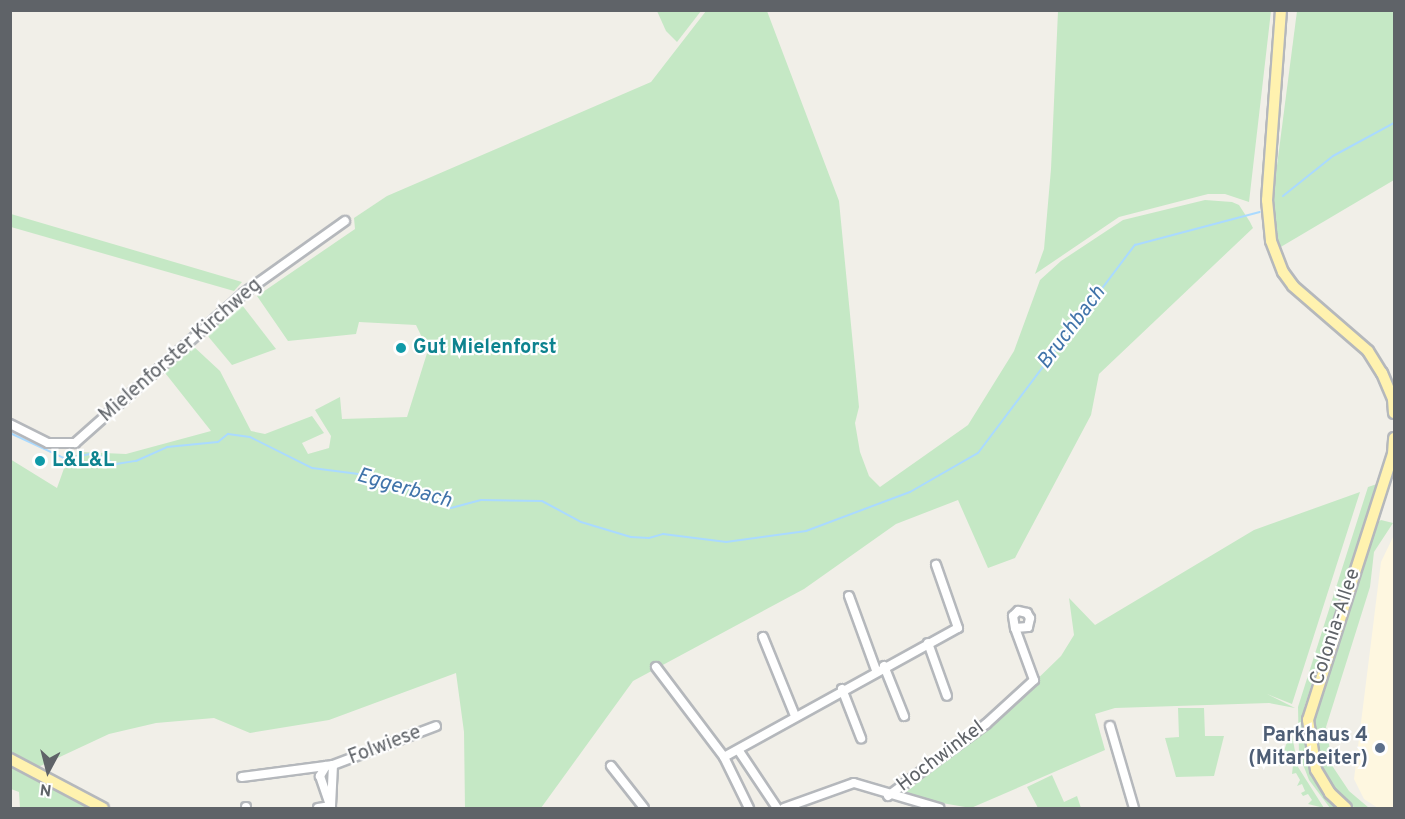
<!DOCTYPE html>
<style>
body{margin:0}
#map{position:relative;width:1405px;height:819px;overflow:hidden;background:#f1efe8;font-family:Overpass,sans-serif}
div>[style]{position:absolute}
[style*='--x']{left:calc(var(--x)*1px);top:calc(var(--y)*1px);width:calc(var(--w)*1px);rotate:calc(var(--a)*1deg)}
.commercial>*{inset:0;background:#fef7e0}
.green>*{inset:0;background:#c5e8c5}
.stream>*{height:2px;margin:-1px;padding:0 1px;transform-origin:1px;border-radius:1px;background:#aadaff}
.roads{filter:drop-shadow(2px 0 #b5b8bc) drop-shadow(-2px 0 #b5b8bc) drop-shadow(0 2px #b5b8bc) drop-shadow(0 -2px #b5b8bc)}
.minor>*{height:8px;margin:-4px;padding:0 4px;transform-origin:4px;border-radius:4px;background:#fff}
.major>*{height:10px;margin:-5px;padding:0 5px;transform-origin:5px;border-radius:5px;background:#fff2af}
.dots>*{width:16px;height:16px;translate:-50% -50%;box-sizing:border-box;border:3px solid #fff;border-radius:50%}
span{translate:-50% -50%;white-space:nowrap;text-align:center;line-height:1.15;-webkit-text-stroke:4.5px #fff;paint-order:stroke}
.culture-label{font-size:20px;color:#0d838f;font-weight:700}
.left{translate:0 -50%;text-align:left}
.street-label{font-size:20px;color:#5f6368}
.service-label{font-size:20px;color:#4e5e75;font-weight:700}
.right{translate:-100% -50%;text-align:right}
.water-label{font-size:21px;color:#4174aa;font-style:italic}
.frame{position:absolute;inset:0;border:12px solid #5f6368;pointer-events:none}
.north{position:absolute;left:18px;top:741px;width:60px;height:60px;-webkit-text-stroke:4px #fff;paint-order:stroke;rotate:187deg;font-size:16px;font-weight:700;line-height:24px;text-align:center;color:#5f6368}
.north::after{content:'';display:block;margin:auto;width:21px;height:27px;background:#5f6368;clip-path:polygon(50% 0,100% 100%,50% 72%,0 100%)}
</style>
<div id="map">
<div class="commercial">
<i style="clip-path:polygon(1394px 535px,1394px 808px,1378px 808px,1364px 799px,1354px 779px,1381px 562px)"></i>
</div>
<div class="green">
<i style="clip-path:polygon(657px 11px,657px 10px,701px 11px,677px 42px,666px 31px)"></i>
<i style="clip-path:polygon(706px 11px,767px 11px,839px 201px,859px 407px,855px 423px,860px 452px,869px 476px,880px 487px,968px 425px,1014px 351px,1040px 280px,1061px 261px,1123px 220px,1205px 200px,1232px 202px,1239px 205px,1250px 222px,1253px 228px,1099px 374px,1091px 415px,1015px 558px,988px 568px,958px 500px,896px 524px,804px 589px,633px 681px,541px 808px,465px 808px,464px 732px,456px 673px,329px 720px,250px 733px,214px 718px,156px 723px,109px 734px,34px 769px,11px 754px,10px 459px,57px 488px,67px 460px,82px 452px,126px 454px,211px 431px,162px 369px,192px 345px,220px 371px,251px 431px,265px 434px,312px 416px,324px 433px,302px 443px,308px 454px,329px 448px,331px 436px,315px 410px,340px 397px,342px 419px,407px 417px,428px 350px,416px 325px,359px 322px,356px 334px,288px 341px,257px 296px,355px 229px,354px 218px,387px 196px,651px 82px)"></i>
<i style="clip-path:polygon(1058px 11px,1271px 11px,1249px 202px,1225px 194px,1208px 194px,1119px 217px,1035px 274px,1044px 249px,1051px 169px)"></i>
<i style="clip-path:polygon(1297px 11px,1394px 11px,1394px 180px,1279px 248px,1272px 204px)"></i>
<i style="clip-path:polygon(10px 214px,11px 214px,242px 282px,234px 291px,11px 227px)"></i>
<i style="clip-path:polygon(242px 305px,276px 349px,232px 365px,207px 335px)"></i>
<i style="clip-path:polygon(1377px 484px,1304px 708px,1306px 756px,1315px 779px,1339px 808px,1330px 808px,1309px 780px,1299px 754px,1298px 707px,1368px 487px)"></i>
<i style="clip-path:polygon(1360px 492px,1292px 704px,1267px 694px,1295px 708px,1269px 703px,1115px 708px,1095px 714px,1105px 750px,971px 808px,901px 796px,992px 723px,1061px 656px,1074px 635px,1069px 598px,1095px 625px,1254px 530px)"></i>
<i style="clip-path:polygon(1381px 520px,1393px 523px,1374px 552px,1370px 587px,1326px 727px,1333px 767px,1349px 791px,1369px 808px,1355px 808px,1337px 794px,1318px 763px,1312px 715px,1374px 525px)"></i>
<i style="clip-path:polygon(1178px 708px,1204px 708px,1205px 736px,1224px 736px,1214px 776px,1176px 777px,1165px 738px,1179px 737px)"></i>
<i style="clip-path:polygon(1291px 730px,1298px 767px,1324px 808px,1308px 804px,1312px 800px,1308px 794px,1303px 796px,1301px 793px,1305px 791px,1302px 784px,1297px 786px,1300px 780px,1296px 773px,1292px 774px,1293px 765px,1279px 766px)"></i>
<i style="clip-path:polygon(10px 765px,93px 808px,20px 808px,19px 792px,11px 789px)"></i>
<i style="clip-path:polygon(1052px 775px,1064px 802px,1077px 796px,1081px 808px,1038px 808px,1027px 787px)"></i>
</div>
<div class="stream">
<i style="--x:1283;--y:196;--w:64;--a:-38.7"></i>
<i style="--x:1333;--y:156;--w:69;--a:-28.4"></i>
<i style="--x:10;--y:433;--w:62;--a:24.9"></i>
<i style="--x:66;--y:459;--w:29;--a:-12"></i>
<i style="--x:94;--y:453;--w:25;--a:27"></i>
<i style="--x:116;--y:464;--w:20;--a:-9"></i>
<i style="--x:136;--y:461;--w:34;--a:-24"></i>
<i style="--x:167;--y:447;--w:51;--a:-5.6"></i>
<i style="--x:218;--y:442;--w:13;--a:-39"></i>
<i style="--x:228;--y:434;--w:22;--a:8"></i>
<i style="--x:250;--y:437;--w:69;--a:26.6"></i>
<i style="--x:312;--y:468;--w:47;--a:7.3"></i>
<i style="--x:359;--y:474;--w:48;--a:15.8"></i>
<i style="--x:405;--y:487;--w:21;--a:31"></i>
<i style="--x:423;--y:498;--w:16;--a:7"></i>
<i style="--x:439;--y:500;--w:14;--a:34"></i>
<i style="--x:451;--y:508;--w:31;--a:-15"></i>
<i style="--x:481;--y:500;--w:61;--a:0.9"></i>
<i style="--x:542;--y:501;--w:44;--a:28.3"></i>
<i style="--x:581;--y:522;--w:52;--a:16.7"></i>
<i style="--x:631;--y:537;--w:18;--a:3"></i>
<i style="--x:649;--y:538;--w:15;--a:-16"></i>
<i style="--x:663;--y:534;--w:64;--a:7.2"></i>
<i style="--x:726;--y:542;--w:81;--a:-7.8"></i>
<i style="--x:806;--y:531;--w:111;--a:-20.6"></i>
<i style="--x:910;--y:492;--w:78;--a:-29.8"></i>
<i style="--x:978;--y:453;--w:261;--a:-53"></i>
<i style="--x:1135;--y:245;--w:129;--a:-14.8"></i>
</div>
<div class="roads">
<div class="minor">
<i style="--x:10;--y:424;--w:42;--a:26.6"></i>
<i style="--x:48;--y:443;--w:27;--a:0"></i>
<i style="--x:75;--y:443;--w:226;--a:-41.6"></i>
<i style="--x:244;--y:293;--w:124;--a:-35.5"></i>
<i style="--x:849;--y:596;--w:79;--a:70"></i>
<i style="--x:763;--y:637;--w:85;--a:67.9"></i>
<i style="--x:928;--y:643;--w:56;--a:70.3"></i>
<i style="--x:884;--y:666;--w:54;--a:68.2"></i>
<i style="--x:656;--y:667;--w:113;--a:52.9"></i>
<i style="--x:724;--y:757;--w:57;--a:63.9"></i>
<i style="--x:842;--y:689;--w:53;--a:68.8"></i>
<i style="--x:1110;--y:726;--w:85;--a:73.7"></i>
<i style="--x:739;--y:751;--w:69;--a:56.3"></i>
<i style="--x:724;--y:757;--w:267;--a:-28.9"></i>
<i style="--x:958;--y:628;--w:67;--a:-109.2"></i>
<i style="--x:326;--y:766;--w:12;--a:121"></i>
<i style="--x:320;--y:776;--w:34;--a:71"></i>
<i style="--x:611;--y:766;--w:53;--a:51.8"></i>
<i style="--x:242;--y:777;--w:92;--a:-7.5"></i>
<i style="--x:333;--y:765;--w:110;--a:-20.7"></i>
<i style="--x:888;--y:796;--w:122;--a:-36.3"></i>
<i style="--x:986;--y:724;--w:65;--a:-42.5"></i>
<i style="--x:1034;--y:680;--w:55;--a:-110.1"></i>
<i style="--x:1015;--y:628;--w:13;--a:-4"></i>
<i style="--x:1028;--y:627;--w:9;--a:-77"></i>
<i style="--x:1030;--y:618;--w:6;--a:-121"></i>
<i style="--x:1027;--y:613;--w:9;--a:-167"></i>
<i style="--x:1018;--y:611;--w:7;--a:135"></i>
<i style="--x:1013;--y:616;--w:12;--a:81"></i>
<i style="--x:331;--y:806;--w:41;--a:-87.2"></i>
<i style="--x:246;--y:807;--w:1;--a:90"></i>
<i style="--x:318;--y:808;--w:13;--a:-9"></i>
<i style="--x:784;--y:808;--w:74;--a:-19.7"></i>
<i style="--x:854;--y:783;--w:89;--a:16.4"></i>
</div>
<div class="major">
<i style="--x:1281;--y:10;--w:191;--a:94.2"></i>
<i style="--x:1267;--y:200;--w:41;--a:84.4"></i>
<i style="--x:1271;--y:241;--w:33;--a:69"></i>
<i style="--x:1283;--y:272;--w:17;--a:54"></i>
<i style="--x:1293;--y:286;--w:99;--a:40.9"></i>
<i style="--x:1368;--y:351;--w:26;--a:58"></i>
<i style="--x:1382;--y:373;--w:28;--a:67"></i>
<i style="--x:1393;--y:399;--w:14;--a:86"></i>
<i style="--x:10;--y:759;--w:105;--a:27.8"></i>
<i style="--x:1346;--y:808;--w:22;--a:-137"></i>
<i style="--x:1330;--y:793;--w:27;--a:-121"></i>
<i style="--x:1316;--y:770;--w:51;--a:-99.1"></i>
<i style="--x:1308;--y:720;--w:279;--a:-72.3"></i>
<i style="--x:1393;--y:454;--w:16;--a:-86"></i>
</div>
</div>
<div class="dots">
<i style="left:401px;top:348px;background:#0f9aa8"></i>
<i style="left:40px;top:461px;background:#0f9aa8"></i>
<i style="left:1380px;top:748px;background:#5c6f8a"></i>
</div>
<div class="culture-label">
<span class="left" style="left:413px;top:348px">Gut Mielenforst</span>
<span class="left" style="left:52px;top:461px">L&amp;L&amp;L</span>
</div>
<div class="street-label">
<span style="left:181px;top:351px;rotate:-41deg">Mielenforster Kirchweg</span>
<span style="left:1336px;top:627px;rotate:-72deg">Colonia-Allee</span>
<span style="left:385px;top:746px;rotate:-21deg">Folwiese</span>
<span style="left:941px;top:757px;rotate:-37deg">Hochwinkel</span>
</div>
<div class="service-label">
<span class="right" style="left:1368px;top:748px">Parkhaus 4<br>(Mitarbeiter)</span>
</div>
<div class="water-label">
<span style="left:1072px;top:328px;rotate:-53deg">Bruchbach</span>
<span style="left:404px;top:489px;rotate:16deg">Eggerbach</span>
</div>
<div class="frame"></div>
<div class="north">N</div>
</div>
